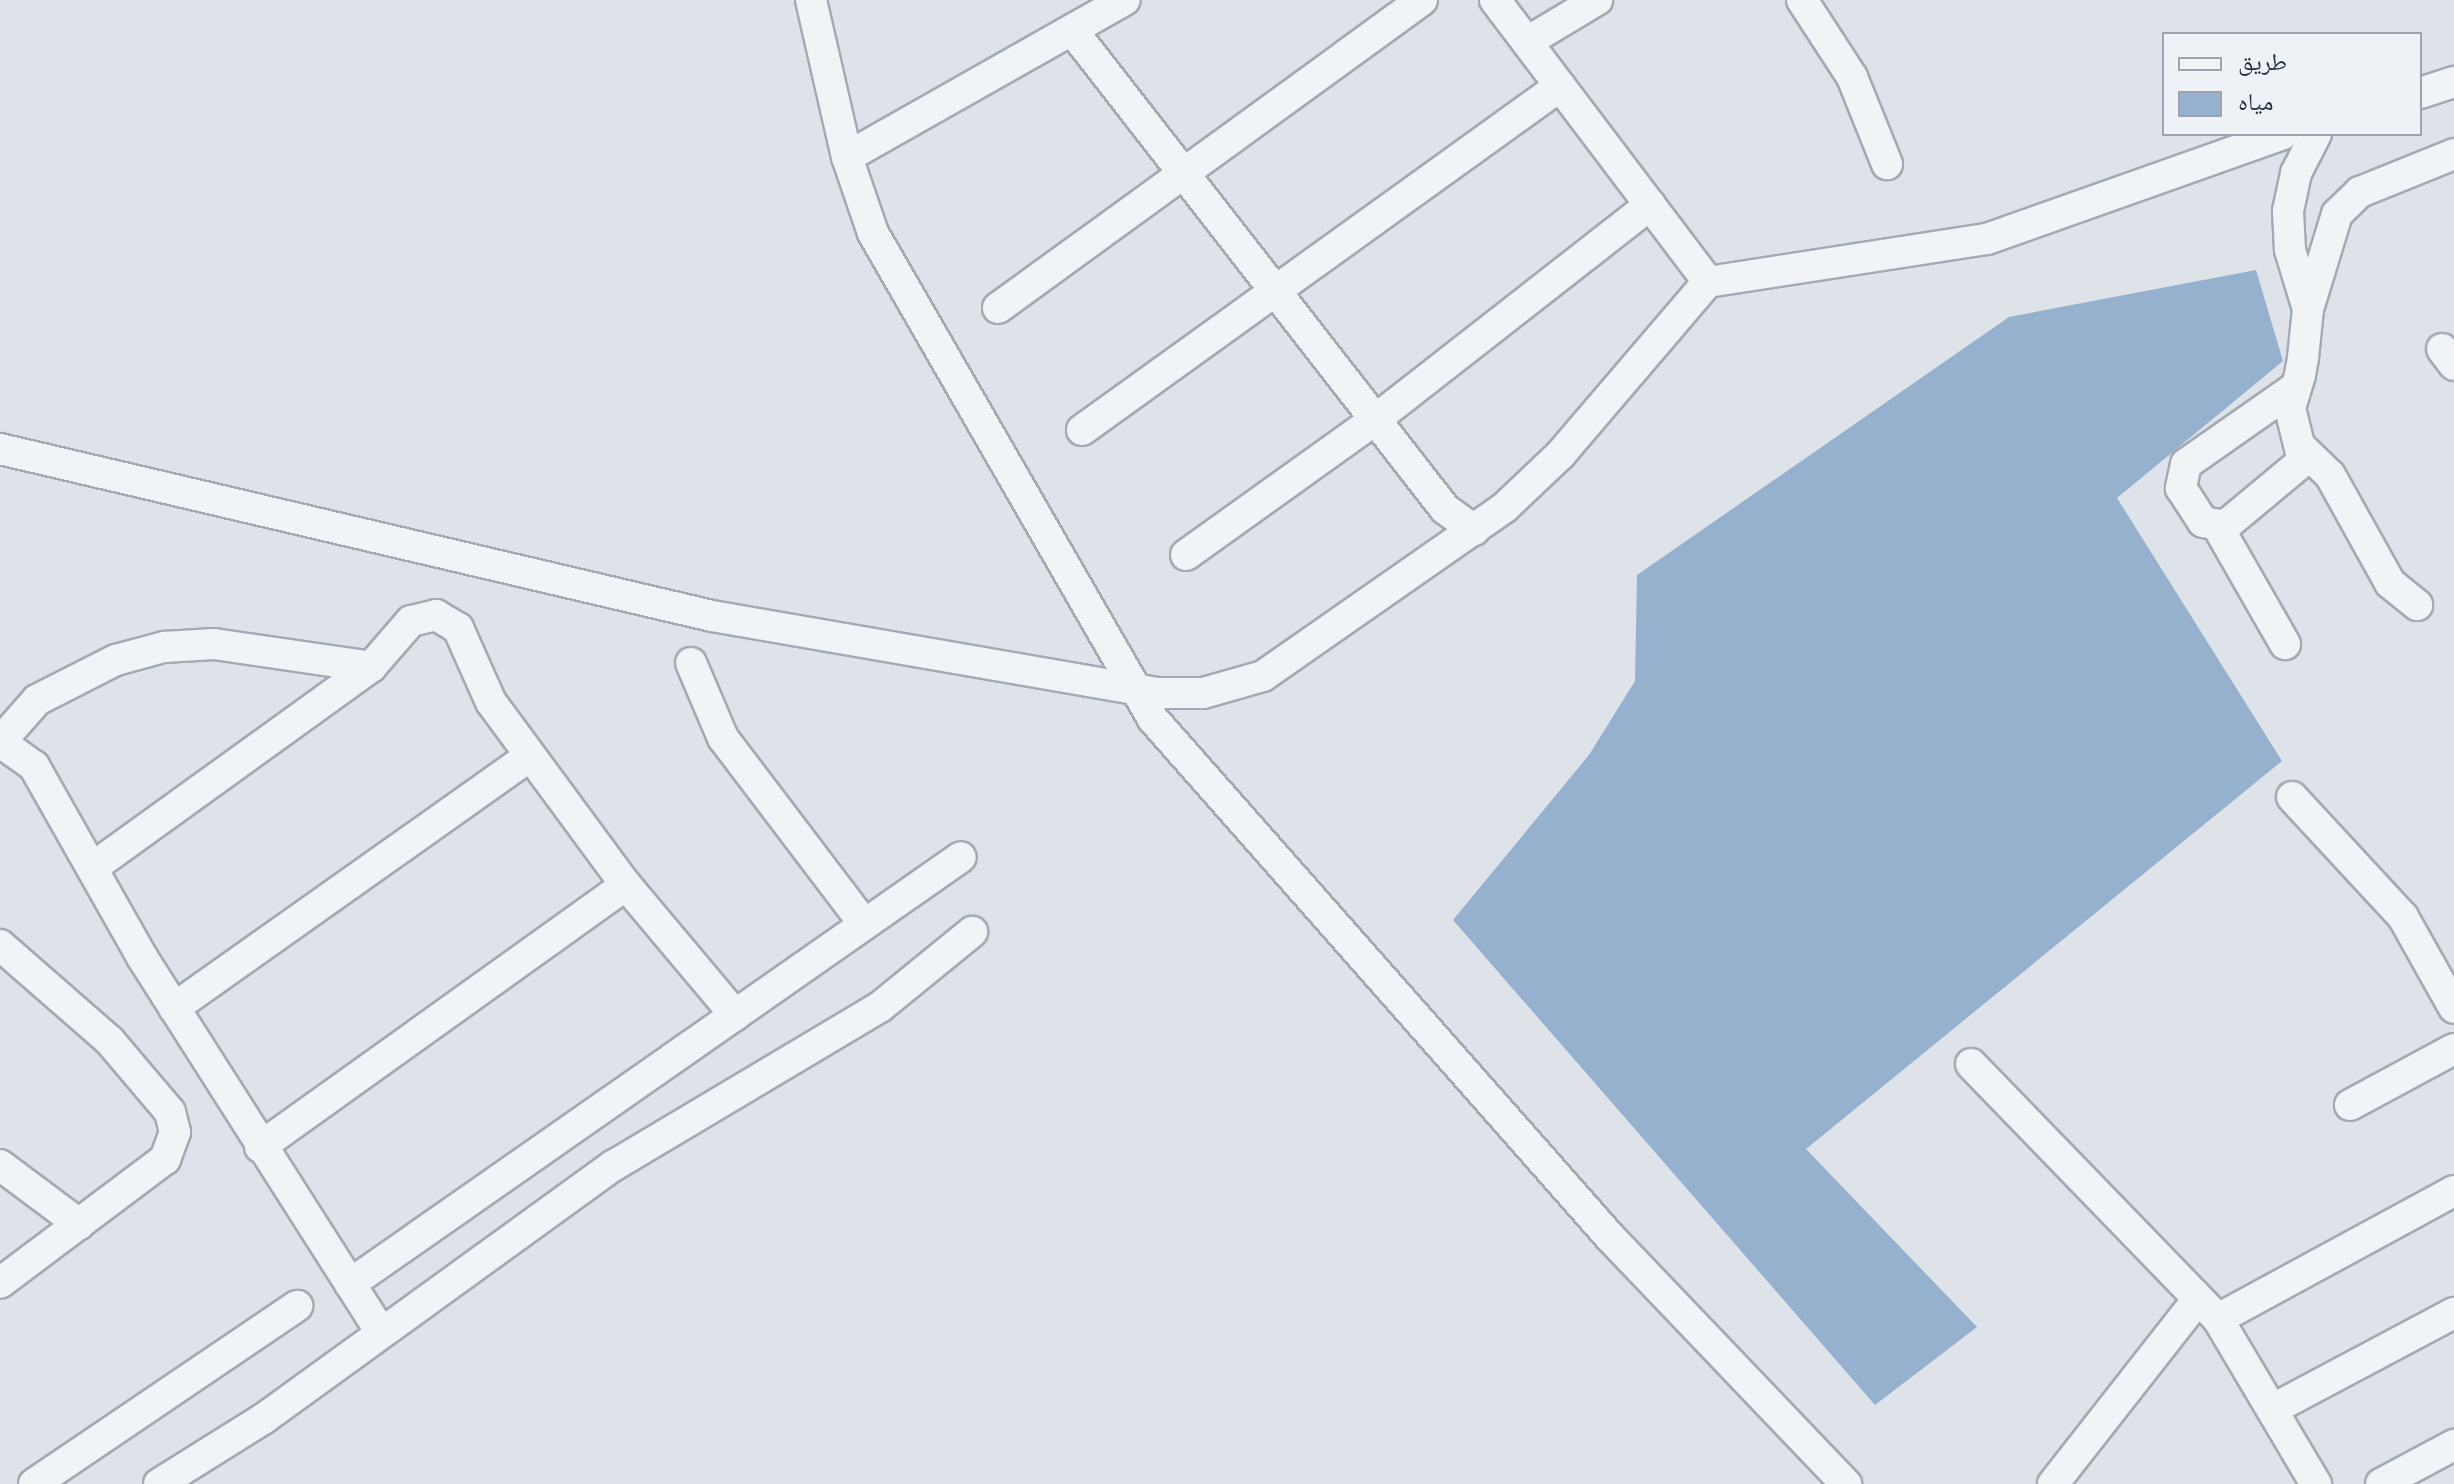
<!DOCTYPE html>
<meta charset="utf-8">
<style>
body{margin:0}
#map{position:relative;width:2454px;height:1484px;overflow:hidden;background:#dee3ea;font-family:"Public Sans","Noto Naskh Arabic",sans-serif}
div>[style]{position:absolute}
[style*='--x']{left:calc(var(--x)*1px);top:calc(var(--y)*1px);width:calc(var(--w)*1px);rotate:calc(var(--a)*1deg)}
.water>*{inset:0;background:#95b1ce}
.roads{filter:drop-shadow(2px 0 #a3aab4) drop-shadow(-2px 0 #a3aab4) drop-shadow(0 2px #a3aab4) drop-shadow(0 -2px #a3aab4)}
.minor>*{height:30px;margin:-15px;padding:0 15px;transform-origin:15px;border-radius:15px;background:#f1f4f7}
span{translate:-50% -50%;white-space:nowrap;text-align:center;line-height:1.15;-webkit-text-stroke:6px #eef2f7;paint-order:stroke}
.legend{position:absolute;left:2162px;top:32px;width:260px;height:104px;box-sizing:border-box;background:#eef2f7;border:2px solid #9ea4af;margin:0;padding:10px 14px;list-style:none;font-size:24px;color:#253042}
.legend li{display:flex;align-items:center;gap:16px;height:40px}
.legend b{width:40px;border:2px solid #9ea4af}
</style>
<div id="map">
<div class="water">
<i style="clip-path:polygon(2256px 270px,2283px 361px,2117px 498px,2282px 761px,1806px 1149px,1977px 1327px,1875px 1405px,1453px 920px,1589px 755px,1635px 681px,1637px 575px,2009px 317px)"></i>
</div>
<div class="roads">
<div class="minor">
<i style="--x:811;--y:0;--w:161;--a:77.1"></i>
<i style="--x:847;--y:157;--w:80;--a:71.1"></i>
<i style="--x:873;--y:233;--w:561;--a:60.05"></i>
<i style="--x:1153;--y:719;--w:691;--a:48.58"></i>
<i style="--x:1610;--y:1237;--w:342;--a:46.3"></i>
<i style="--x:1495;--y:0;--w:353;--a:52.9"></i>
<i style="--x:1802;--y:0;--w:92;--a:57"></i>
<i style="--x:1852;--y:77;--w:94;--a:68.1"></i>
<i style="--x:1072;--y:30;--w:607;--a:52.09"></i>
<i style="--x:1445;--y:509;--w:36;--a:36"></i>
<i style="--x:1527;--y:42;--w:82;--a:-31"></i>
<i style="--x:2420;--y:93;--w:36;--a:-18"></i>
<i style="--x:847;--y:157;--w:319;--a:-29.5"></i>
<i style="--x:998;--y:308;--w:524;--a:-36"></i>
<i style="--x:2308;--y:309;--w:99;--a:-73"></i>
<i style="--x:2337;--y:214;--w:32;--a:-44"></i>
<i style="--x:2360;--y:192;--w:101;--a:-22"></i>
<i style="--x:2442;--y:349;--w:20;--a:53"></i>
<i style="--x:2296;--y:387;--w:134;--a:145"></i>
<i style="--x:2186;--y:464;--w:25;--a:102"></i>
<i style="--x:2181;--y:488;--w:40;--a:57.1"></i>
<i style="--x:2203;--y:522;--w:22;--a:10"></i>
<i style="--x:2225;--y:526;--w:102;--a:-39.8"></i>
<i style="--x:2303;--y:461;--w:55;--a:-103.8"></i>
<i style="--x:2290;--y:408;--w:34;--a:-73"></i>
<i style="--x:2300;--y:375;--w:17;--a:-80"></i>
<i style="--x:2303;--y:358;--w:49;--a:-84.2"></i>
<i style="--x:2308;--y:309;--w:62;--a:-107"></i>
<i style="--x:2290;--y:250;--w:39;--a:-93"></i>
<i style="--x:2288;--y:211;--w:39;--a:-78"></i>
<i style="--x:2296;--y:173;--w:44;--a:-62.9"></i>
<i style="--x:1082;--y:430;--w:589;--a:-35.74"></i>
<i style="--x:0;--y:449;--w:731;--a:13.2"></i>
<i style="--x:712;--y:616;--w:452;--a:9.8"></i>
<i style="--x:1157;--y:693;--w:46;--a:0"></i>
<i style="--x:1203;--y:693;--w:62;--a:-15.8"></i>
<i style="--x:1263;--y:676;--w:295;--a:-34.9"></i>
<i style="--x:1505;--y:507;--w:76;--a:-43.4"></i>
<i style="--x:1560;--y:455;--w:228;--a:-49.5"></i>
<i style="--x:1708;--y:282;--w:282;--a:-8.8"></i>
<i style="--x:1987;--y:239;--w:314;--a:-19.5"></i>
<i style="--x:2303;--y:449;--w:37;--a:44"></i>
<i style="--x:2330;--y:475;--w:124;--a:60.9"></i>
<i style="--x:2390;--y:583;--w:35;--a:39"></i>
<i style="--x:2218;--y:527;--w:135;--a:60.2"></i>
<i style="--x:1186;--y:555;--w:234;--a:-35.6"></i>
<i style="--x:1376;--y:419;--w:348;--a:-38"></i>
<i style="--x:691;--y:663;--w:82;--a:66.9"></i>
<i style="--x:723;--y:738;--w:233;--a:52.8"></i>
<i style="--x:0;--y:742;--w:42;--a:35.2"></i>
<i style="--x:34;--y:766;--w:219;--a:60.5"></i>
<i style="--x:142;--y:957;--w:445;--a:57.5"></i>
<i style="--x:0;--y:742;--w:56;--a:-48.6"></i>
<i style="--x:37;--y:700;--w:89;--a:-26.9"></i>
<i style="--x:116;--y:660;--w:50;--a:-15.2"></i>
<i style="--x:164;--y:647;--w:50;--a:-3.4"></i>
<i style="--x:214;--y:644;--w:159;--a:8.3"></i>
<i style="--x:2292;--y:797;--w:163;--a:47.2"></i>
<i style="--x:2403;--y:917;--w:104;--a:60.7"></i>
<i style="--x:92;--y:868;--w:344;--a:-35.8"></i>
<i style="--x:371;--y:667;--w:61;--a:-49"></i>
<i style="--x:411;--y:621;--w:26;--a:-13"></i>
<i style="--x:436;--y:615;--w:26;--a:31"></i>
<i style="--x:458;--y:628;--w:81;--a:66"></i>
<i style="--x:491;--y:702;--w:227;--a:53.6"></i>
<i style="--x:626;--y:885;--w:170;--a:50"></i>
<i style="--x:0;--y:945;--w:145;--a:41.1"></i>
<i style="--x:109;--y:1040;--w:94;--a:49.7"></i>
<i style="--x:170;--y:1112;--w:21;--a:76"></i>
<i style="--x:175;--y:1132;--w:29;--a:110"></i>
<i style="--x:165;--y:1159;--w:206;--a:143.1"></i>
<i style="--x:174;--y:1008;--w:436;--a:-35.3"></i>
<i style="--x:1971;--y:1064;--w:355;--a:45.9"></i>
<i style="--x:2218;--y:1319;--w:192;--a:59.3"></i>
<i style="--x:2350;--y:1105;--w:118;--a:-28.3"></i>
<i style="--x:260;--y:1147;--w:450;--a:-35.6"></i>
<i style="--x:0;--y:1165;--w:99;--a:36.8"></i>
<i style="--x:350;--y:1284;--w:745;--a:-34.95"></i>
<i style="--x:2218;--y:1319;--w:268;--a:-28.5"></i>
<i style="--x:2275;--y:1408;--w:203;--a:-28"></i>
<i style="--x:34;--y:1484;--w:318;--a:-34.1"></i>
<i style="--x:159;--y:1484;--w:123;--a:-32"></i>
<i style="--x:263;--y:1419;--w:432;--a:-35.9"></i>
<i style="--x:613;--y:1166;--w:311;--a:-30.8"></i>
<i style="--x:880;--y:1007;--w:119;--a:-39.2"></i>
<i style="--x:2053;--y:1484;--w:235;--a:-51.9"></i>
<i style="--x:2381;--y:1484;--w:83;--a:-28.1"></i>
</div>
</div>
<ul class="legend">
<li><b style="height:10px;background:#f1f4f7"></b>طريق</li>
<li><b style="height:22px;background:#95b1ce"></b>مياه</li>
</ul>
</div>
